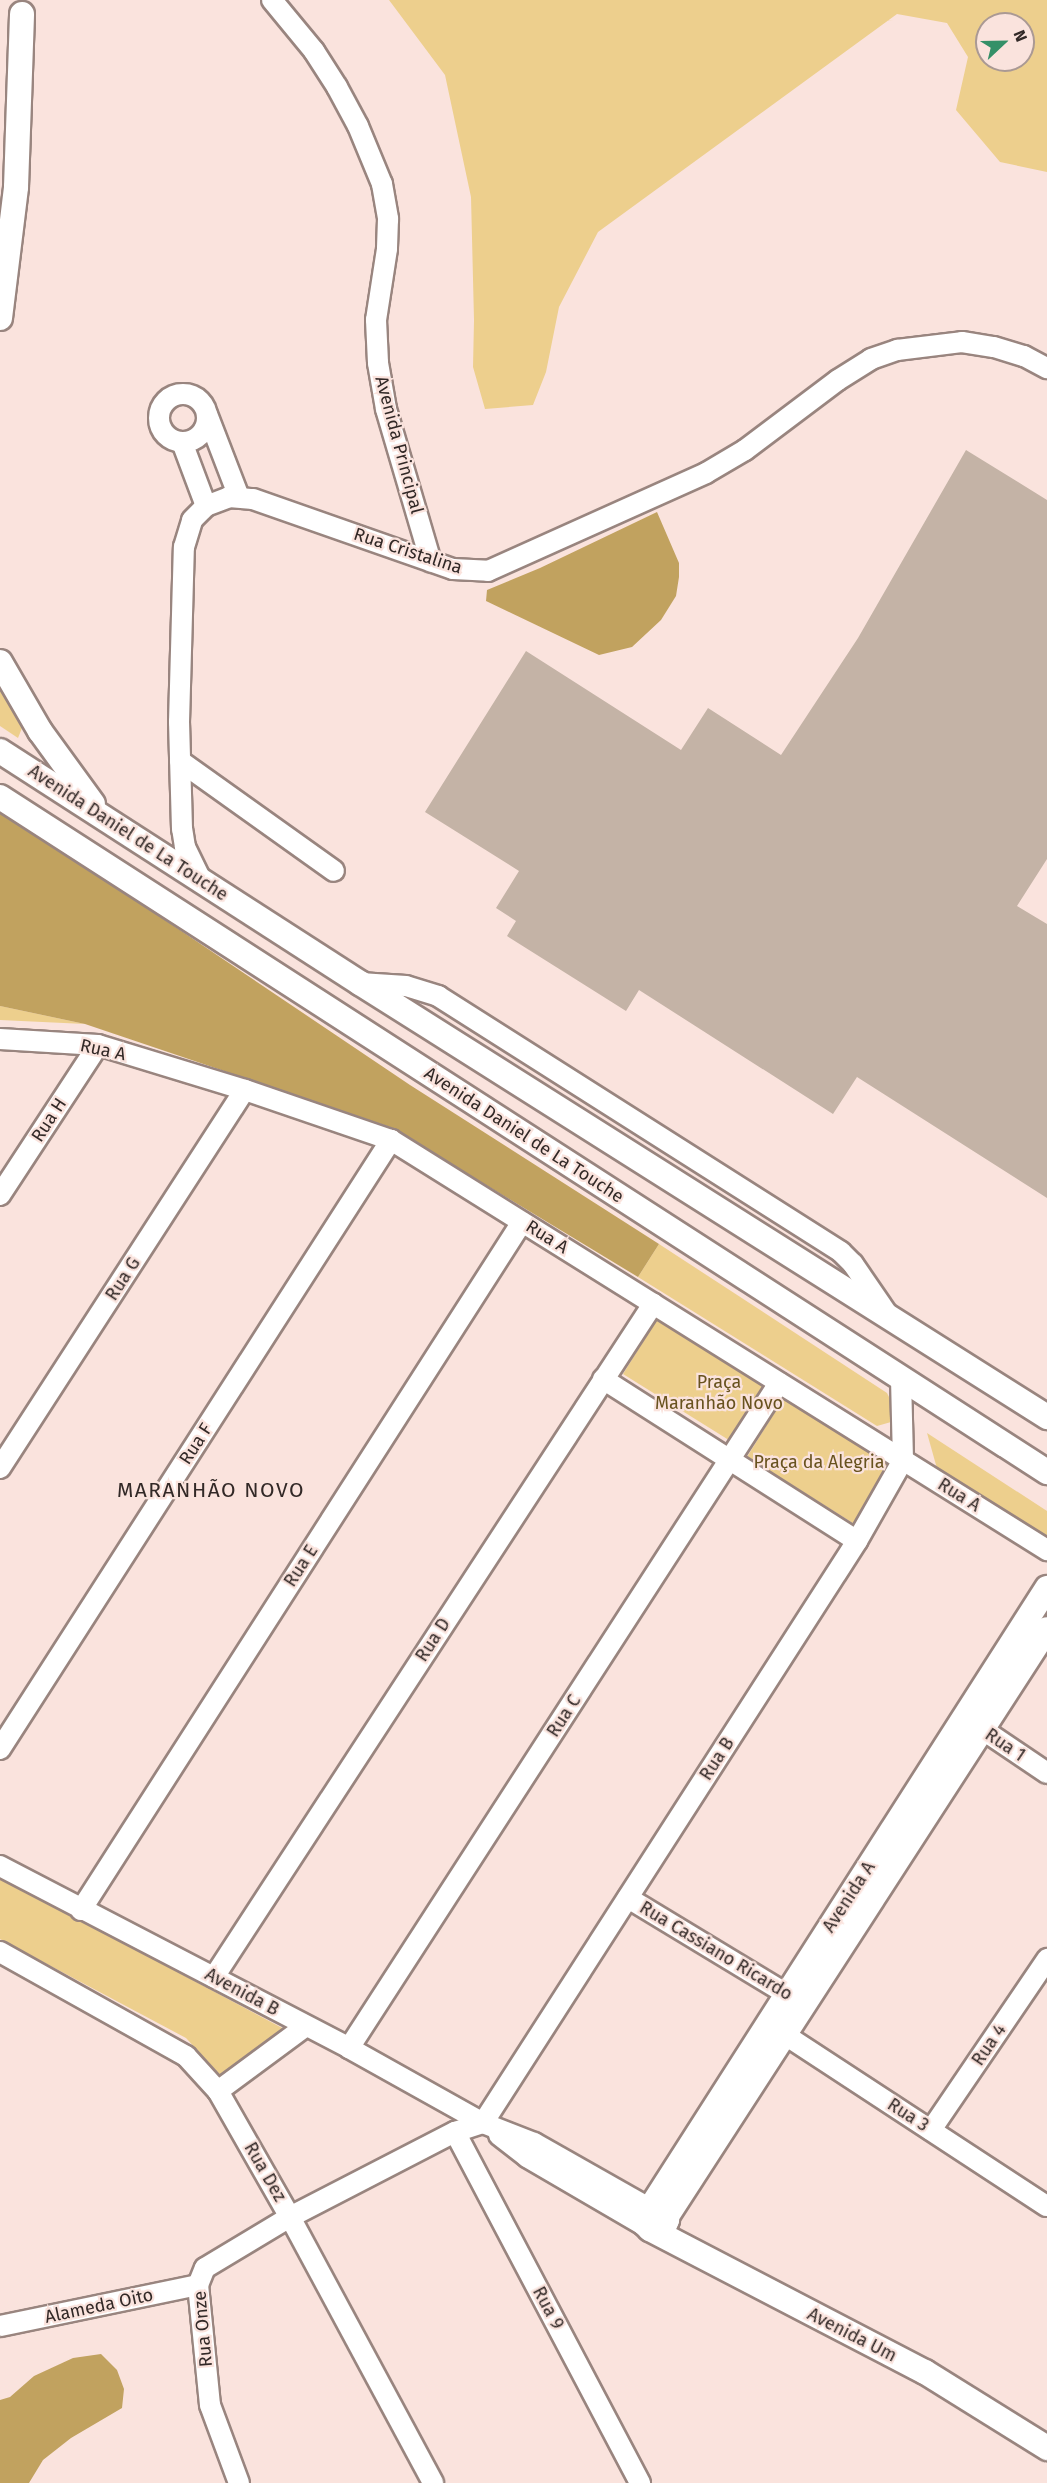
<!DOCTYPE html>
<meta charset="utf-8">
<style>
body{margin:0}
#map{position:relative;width:1047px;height:2483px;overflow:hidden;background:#fae3dd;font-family:"Fira Sans",sans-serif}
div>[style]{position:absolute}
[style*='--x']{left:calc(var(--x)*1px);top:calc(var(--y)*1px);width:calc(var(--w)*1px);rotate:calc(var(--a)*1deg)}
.green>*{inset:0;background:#edcf8d}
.forest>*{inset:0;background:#c1a25f}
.building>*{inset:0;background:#c4b3a6}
.roads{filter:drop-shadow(2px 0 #99857f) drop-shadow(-2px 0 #99857f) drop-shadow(0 2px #99857f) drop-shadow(0 -2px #99857f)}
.minor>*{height:20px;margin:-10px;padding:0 10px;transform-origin:10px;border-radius:10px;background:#fff}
.minor>.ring{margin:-10px;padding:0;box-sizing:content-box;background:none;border:20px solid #fff;border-radius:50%}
.major>*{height:24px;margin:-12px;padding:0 12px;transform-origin:12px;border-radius:12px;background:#fff}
span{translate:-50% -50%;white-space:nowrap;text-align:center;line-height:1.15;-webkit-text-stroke:4.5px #fae3dd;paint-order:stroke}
.street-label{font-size:18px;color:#322927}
.park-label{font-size:18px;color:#68521e}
.quarter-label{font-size:21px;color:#322927;letter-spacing:1.5px}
.north{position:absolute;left:975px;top:12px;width:60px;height:60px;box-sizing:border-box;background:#fae3dd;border:2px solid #aa9994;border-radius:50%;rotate:68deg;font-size:16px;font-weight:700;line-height:24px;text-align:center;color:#322927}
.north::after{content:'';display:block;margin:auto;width:21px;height:27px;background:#349068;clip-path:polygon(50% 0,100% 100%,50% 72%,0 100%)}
</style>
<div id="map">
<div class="green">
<i style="clip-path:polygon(evenodd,389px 0,1047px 0,1047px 172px,1000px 162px,956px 110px,968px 57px,947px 23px,897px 14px,598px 232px,559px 307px,546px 372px,533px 405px,485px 409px,473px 367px,474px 320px,471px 197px,445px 75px,389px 0,987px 24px,1023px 24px,1023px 60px,987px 60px,987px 24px)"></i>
<i style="clip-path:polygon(0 687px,24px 723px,18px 738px,0 726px)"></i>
<i style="clip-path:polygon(0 1006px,85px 1024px,0 1020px)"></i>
<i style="clip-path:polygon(659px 1244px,887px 1393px,893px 1405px,891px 1422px,877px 1426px,638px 1277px)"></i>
<i style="clip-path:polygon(659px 1316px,767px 1384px,732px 1442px,623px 1374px)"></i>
<i style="clip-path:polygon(783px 1399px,892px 1467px,856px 1525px,747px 1457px)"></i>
<i style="clip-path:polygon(927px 1433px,1047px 1511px,1047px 1542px,938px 1472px)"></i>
<i style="clip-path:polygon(0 1877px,286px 2030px,222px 2077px,186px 2038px,0 1939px)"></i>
</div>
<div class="forest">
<i style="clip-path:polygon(657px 512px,679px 563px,679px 577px,676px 596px,661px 620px,632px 647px,599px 655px,486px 601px,487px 590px,540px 568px)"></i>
<i style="clip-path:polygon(0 809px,410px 1085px,659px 1244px,638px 1277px,390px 1127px,85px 1024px,0 1006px)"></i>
<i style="clip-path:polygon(101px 2354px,117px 2370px,124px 2389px,122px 2408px,71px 2438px,43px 2460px,29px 2483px,0 2483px,0 2400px,10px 2397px,34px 2376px,73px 2358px)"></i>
</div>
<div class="building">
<i style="clip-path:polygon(966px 450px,1047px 500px,1047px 859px,1017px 906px,1047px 924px,1047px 1198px,857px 1077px,833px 1114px,639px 990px,626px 1011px,507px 936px,516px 921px,496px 908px,519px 871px,425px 812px,526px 651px,681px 750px,708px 708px,781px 755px,858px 638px)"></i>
</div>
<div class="roads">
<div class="minor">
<i style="--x:272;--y:0;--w:66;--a:50.5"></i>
<i style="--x:314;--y:51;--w:43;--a:57.4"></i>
<i style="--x:337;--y:87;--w:44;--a:61.7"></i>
<i style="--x:358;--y:126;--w:63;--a:67.5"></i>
<i style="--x:382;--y:184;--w:36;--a:80"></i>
<i style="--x:388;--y:219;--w:30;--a:92"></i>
<i style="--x:387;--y:249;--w:72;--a:98.8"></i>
<i style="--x:376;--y:320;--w:43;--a:87.3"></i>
<i style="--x:378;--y:363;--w:47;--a:80.1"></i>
<i style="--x:386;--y:409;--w:159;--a:73.6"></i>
<i class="ring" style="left:159px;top:394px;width:28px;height:28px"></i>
<i style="--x:207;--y:414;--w:89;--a:68.9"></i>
<i style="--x:182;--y:442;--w:68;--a:69.4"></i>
<i style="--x:180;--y:761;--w:189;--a:35.5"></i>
<i style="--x:201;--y:880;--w:37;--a:-116"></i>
<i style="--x:185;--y:847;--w:18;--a:-99"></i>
<i style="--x:182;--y:829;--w:107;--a:-91.6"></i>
<i style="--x:179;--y:722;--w:175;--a:-88.4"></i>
<i style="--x:184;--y:547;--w:28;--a:-73"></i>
<i style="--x:192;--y:520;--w:20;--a:-45"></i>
<i style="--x:206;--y:506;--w:25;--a:-21"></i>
<i style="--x:229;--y:497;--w:24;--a:5"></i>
<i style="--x:253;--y:499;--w:212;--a:19.3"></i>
<i style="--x:453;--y:569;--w:35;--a:3"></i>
<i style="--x:488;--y:571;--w:239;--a:-24.2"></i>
<i style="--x:706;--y:473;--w:45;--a:-30.5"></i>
<i style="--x:745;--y:450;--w:116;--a:-37"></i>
<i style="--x:838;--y:380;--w:39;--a:-32"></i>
<i style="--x:871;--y:359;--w:28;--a:-19"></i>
<i style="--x:897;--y:350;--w:65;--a:-7"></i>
<i style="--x:962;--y:342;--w:32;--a:9"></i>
<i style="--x:994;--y:347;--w:31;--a:17"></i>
<i style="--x:1024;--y:356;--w:26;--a:28"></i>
<i style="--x:360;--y:983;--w:46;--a:3.7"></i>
<i style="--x:406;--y:986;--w:34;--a:17"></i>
<i style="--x:438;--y:996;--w:477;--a:32.4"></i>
<i style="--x:841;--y:1252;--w:17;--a:45"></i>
<i style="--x:853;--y:1264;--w:62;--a:55.5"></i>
<i style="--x:0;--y:1039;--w:98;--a:3.5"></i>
<i style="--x:98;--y:1045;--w:154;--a:17"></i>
<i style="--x:245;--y:1090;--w:154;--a:18.9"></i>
<i style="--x:391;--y:1140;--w:774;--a:32.01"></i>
<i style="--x:0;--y:1195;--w:179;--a:-56.8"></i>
<i style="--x:603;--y:1379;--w:301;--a:32.5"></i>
<i style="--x:0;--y:1468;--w:450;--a:-57.1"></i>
<i style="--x:970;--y:1721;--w:93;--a:34"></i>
<i style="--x:0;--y:1749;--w:724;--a:-57.3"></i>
<i style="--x:0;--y:1866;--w:394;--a:27.5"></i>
<i style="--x:349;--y:2048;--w:154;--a:29.2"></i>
<i style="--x:483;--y:2123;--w:55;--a:21.4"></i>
<i style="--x:534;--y:2143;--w:132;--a:29.5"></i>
<i style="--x:628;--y:1898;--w:201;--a:31.2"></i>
<i style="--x:81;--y:1910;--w:817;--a:-57.34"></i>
<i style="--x:0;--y:1952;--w:213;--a:29.2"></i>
<i style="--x:186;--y:2056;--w:47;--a:47.6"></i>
<i style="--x:218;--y:2091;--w:145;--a:60.3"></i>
<i style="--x:290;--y:2217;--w:302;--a:61.7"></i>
<i style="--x:214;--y:1977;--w:804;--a:-56.88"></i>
<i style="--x:773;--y:2027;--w:327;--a:33.2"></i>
<i style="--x:349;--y:2048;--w:792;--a:-57.11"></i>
<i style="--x:218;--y:2091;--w:109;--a:-36.5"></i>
<i style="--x:483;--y:2123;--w:692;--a:-57.27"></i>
<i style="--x:857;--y:1541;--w:93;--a:-60.4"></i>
<i style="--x:903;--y:1460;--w:82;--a:-91.4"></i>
<i style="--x:931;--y:2130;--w:207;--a:-55.8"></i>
<i style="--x:455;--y:2132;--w:397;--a:62.2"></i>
<i style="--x:499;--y:2135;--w:36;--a:38"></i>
<i style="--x:527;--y:2157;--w:139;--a:30.3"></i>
<i style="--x:0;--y:2326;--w:202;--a:-11.7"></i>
<i style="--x:239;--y:2483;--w:83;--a:-110.4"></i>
<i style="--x:210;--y:2405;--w:121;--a:-95.7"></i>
<i style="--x:198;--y:2285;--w:18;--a:-68"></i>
<i style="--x:205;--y:2268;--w:99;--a:-31"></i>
<i style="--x:290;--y:2217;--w:186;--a:-27.3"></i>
<i style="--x:455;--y:2132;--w:29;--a:-18"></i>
</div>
<div class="major">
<i style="--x:0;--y:318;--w:132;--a:-83"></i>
<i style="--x:16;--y:187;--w:173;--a:-88"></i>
<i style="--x:0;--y:662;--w:80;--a:59.9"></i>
<i style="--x:40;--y:731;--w:90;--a:54"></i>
<i style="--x:0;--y:751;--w:428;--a:32.8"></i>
<i style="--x:360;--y:983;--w:813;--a:32.28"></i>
<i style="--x:0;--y:797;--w:1246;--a:32.81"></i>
<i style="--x:651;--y:2207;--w:735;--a:-57.39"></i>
<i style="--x:667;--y:2216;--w:699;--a:-57.08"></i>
<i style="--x:653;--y:2230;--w:11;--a:-15"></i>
<i style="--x:664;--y:2227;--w:8;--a:-67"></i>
<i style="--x:667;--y:2220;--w:8;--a:-97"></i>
<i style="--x:666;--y:2212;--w:9;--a:-144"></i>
<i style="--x:659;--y:2207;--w:10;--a:174"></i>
<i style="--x:649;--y:2208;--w:6;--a:129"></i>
<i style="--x:645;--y:2213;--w:11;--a:90"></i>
<i style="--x:645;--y:2224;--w:7;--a:45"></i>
<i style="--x:650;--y:2229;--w:310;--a:27.5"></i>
<i style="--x:925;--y:2372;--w:144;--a:31.9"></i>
</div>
</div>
<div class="street-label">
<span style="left:399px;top:445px;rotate:75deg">Avenida Principal</span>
<span style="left:408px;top:551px;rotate:18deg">Rua Cristalina</span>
<span style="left:128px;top:833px;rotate:33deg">Avenida Daniel de La Touche</span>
<span style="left:103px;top:1050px;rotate:12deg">Rua A</span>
<span style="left:49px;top:1120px;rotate:-57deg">Rua H</span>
<span style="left:524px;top:1135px;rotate:33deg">Avenida Daniel de La Touche</span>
<span style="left:547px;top:1237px;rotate:32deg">Rua A</span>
<span style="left:123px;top:1279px;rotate:-57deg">Rua G</span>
<span style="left:196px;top:1444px;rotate:-57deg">Rua F</span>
<span style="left:959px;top:1495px;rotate:32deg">Rua A</span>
<span style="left:301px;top:1566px;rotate:-57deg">Rua E</span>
<span style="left:433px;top:1640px;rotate:-57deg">Rua D</span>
<span style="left:564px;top:1716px;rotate:-57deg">Rua C</span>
<span style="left:1005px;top:1745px;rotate:34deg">Rua 1</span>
<span style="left:717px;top:1759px;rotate:-57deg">Rua B</span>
<span style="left:849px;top:1897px;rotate:-57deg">Avenida A</span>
<span style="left:716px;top:1951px;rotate:31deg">Rua Cassiano Ricardo</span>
<span style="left:242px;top:1992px;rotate:28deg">Avenida B</span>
<span style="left:989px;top:2045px;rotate:-56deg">Rua 4</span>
<span style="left:908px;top:2115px;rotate:33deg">Rua 3</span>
<span style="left:265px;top:2172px;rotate:60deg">Rua Dez</span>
<span style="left:99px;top:2306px;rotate:-12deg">Alameda Oito</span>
<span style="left:548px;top:2308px;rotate:62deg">Rua 9</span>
<span style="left:203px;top:2329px;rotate:-95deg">Rua Onze</span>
<span style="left:852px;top:2335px;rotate:27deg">Avenida Um</span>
</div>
<div class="park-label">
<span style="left:719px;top:1393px">Praça<br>Maranhão Novo</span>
<span style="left:819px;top:1462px">Praça da Alegria</span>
</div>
<div class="quarter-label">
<span style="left:211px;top:1490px">MARANHÃO NOVO</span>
</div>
<div class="north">N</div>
</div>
